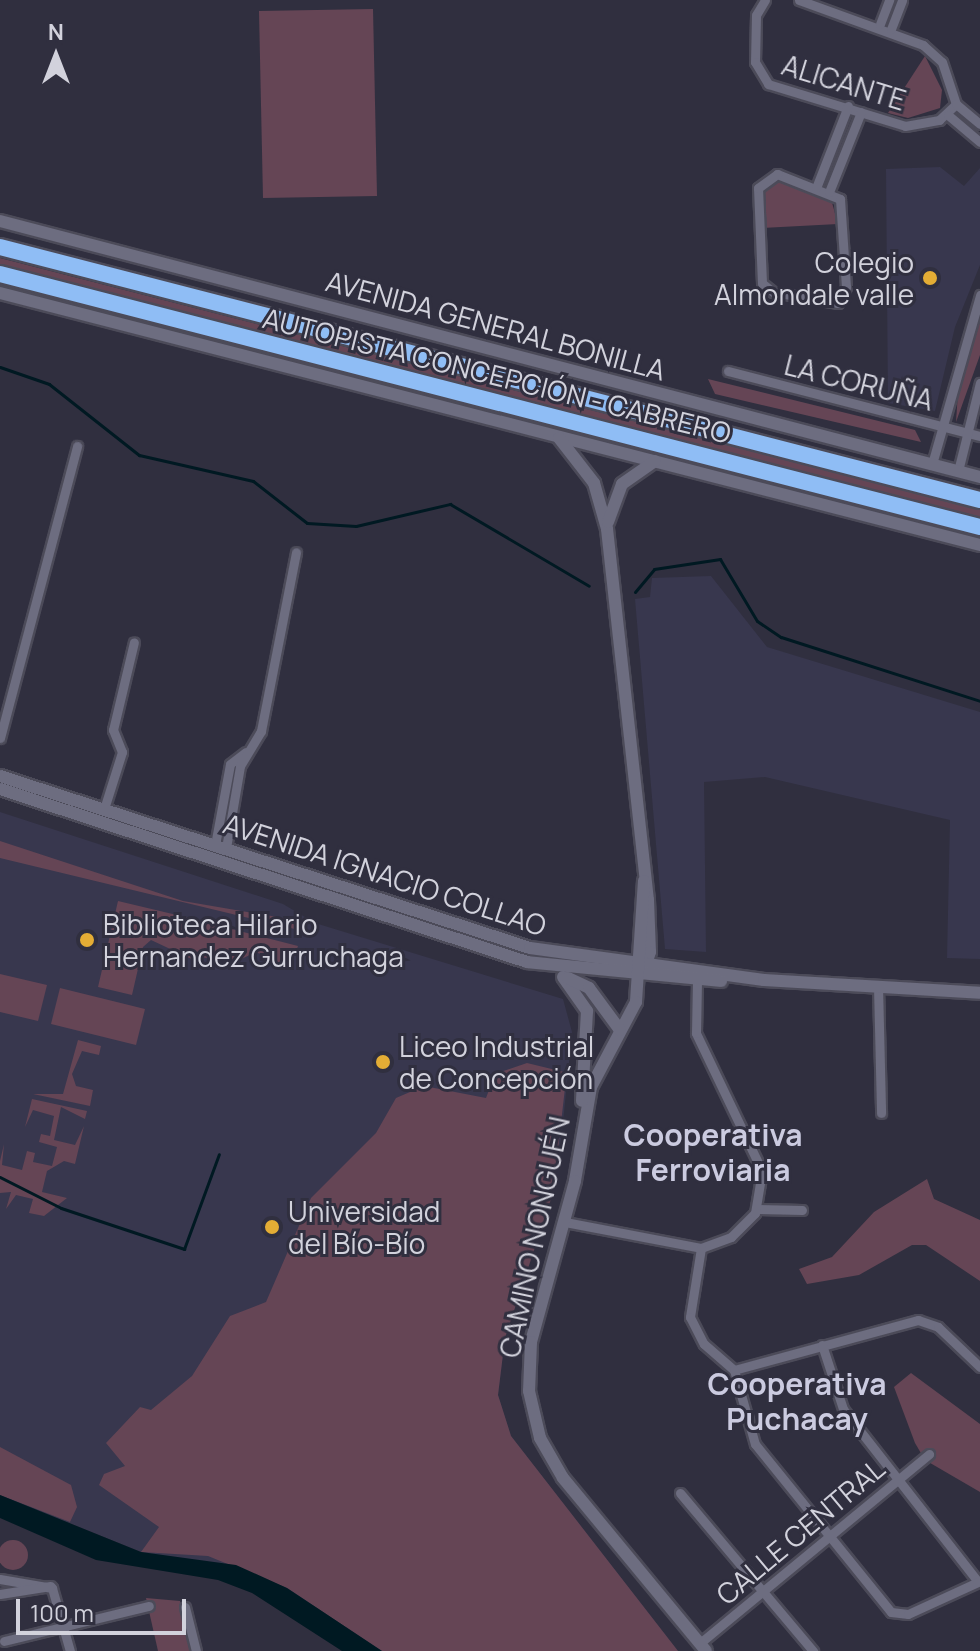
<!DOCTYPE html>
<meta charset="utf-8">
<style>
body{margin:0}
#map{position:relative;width:980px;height:1651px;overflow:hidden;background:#302f3f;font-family:Manrope,sans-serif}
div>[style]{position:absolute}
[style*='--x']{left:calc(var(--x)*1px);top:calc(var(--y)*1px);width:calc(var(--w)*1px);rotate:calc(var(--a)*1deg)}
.built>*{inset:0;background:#38374e}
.green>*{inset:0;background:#654555}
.round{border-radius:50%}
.water>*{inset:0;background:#001922}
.stream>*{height:3px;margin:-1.5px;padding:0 1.5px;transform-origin:1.5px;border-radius:1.5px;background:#001922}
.roads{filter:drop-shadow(2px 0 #4c4b59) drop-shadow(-2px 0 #4c4b59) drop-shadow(0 2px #4c4b59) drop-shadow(0 -2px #4c4b59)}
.street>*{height:9px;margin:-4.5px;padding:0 4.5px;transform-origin:4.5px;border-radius:4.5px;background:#6d6d80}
.secondary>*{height:12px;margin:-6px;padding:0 6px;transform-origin:6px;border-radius:6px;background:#6d6d80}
.highway>*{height:16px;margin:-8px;padding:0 8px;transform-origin:8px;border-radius:8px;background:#8fbdf5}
.dots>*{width:22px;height:22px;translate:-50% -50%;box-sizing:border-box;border:4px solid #302f3f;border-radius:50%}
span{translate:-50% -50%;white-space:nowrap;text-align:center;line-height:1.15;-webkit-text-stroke:6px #302f3f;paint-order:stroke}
.street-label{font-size:28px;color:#d2d2dc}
.poi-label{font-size:28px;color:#d2d2dc}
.right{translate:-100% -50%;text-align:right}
.left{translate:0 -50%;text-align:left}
.neighbourhood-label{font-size:30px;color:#cbcbe0;font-weight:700}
.north{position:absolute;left:16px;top:16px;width:80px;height:80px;-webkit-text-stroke:6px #302f3f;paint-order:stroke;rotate:0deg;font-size:22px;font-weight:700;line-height:32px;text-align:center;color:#d2d2dc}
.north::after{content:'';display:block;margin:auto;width:28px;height:36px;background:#d2d2dc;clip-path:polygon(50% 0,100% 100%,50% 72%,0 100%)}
.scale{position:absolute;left:16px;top:1599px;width:170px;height:36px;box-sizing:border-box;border:4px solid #d2d2dc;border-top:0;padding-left:10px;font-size:24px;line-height:28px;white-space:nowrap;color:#d2d2dc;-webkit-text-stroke:6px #302f3f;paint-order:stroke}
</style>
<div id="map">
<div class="built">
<i style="clip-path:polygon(940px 167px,964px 186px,980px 168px,980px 265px,955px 327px,935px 411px,888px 403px,886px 169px)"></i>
<i style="clip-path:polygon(711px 576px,767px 647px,980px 712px,980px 959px,947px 958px,950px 820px,765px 777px,704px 782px,706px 952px,665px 949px,635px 599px,650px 597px,652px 578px)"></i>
<i style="clip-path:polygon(0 812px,283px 904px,315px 923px,563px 999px,572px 1032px,559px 1163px,505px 1338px,498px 1395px,511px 1436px,678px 1651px,382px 1651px,315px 1606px,141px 1552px,0 1495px)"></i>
</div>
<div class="green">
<i style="clip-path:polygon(373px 9px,377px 196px,263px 198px,259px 11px)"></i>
<i style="clip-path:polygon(925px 56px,942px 90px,940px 108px,908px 118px,888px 113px)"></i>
<i style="clip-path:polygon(772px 180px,831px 199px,838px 224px,762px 228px,762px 190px)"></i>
<i style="clip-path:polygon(0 258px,980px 510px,980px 519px,0 267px)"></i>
<i style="clip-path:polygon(980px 314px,980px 355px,956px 422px,958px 392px)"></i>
<i style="clip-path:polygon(708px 379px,915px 430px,921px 442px,715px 394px)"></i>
<i style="clip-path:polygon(0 841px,183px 901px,306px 922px,303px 931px,0 858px)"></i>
<i style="clip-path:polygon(118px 901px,181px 916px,298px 946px,290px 968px,256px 952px,231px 964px,202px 957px,200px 963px,151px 940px,143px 947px,132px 995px,98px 987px)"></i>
<i style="clip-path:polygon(0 974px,47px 985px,38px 1021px,0 1012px)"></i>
<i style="clip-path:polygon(60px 988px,145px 1009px,136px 1045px,51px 1024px)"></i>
<i style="clip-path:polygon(78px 1040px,101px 1046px,99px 1055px,82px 1051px,72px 1074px,76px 1086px,93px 1090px,90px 1106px,33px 1094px,63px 1094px)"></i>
<i style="clip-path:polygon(527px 1063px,564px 1072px,565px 1088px,553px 1193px,505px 1338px,498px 1395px,511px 1436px,678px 1651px,382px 1651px,287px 1588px,208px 1556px,141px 1552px,159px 1527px,99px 1485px,104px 1474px,125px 1466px,106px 1443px,140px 1407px,151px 1410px,192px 1376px,230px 1316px,266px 1302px,311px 1198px,376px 1133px,396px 1098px,424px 1086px,486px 1098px,495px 1074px)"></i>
<i style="clip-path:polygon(32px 1099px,87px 1111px,85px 1119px,61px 1107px,54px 1140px,75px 1145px,84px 1126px,75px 1164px,64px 1161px,47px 1171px,42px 1192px,67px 1198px,44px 1216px,29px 1213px,33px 1199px,16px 1195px,6px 1209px,11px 1192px,0 1193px,0 1161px,4px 1144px,2px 1165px,22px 1170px,27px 1151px,35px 1153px,33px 1162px,52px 1166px,57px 1147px,39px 1142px,41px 1134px,50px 1136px,54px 1116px,33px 1110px,25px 1127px)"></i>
<i style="clip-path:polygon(927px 1179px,934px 1199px,980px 1220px,980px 1281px,926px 1245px,912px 1245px,859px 1275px,807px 1284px,799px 1269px,832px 1257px,874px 1212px)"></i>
<i style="clip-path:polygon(911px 1373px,980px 1424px,980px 1492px,925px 1460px,915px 1443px,894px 1387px)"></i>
<i style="clip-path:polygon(0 1447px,71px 1485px,77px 1507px,70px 1522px,0 1495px)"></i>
<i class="round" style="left:-2px;top:1540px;width:30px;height:30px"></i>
<i style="clip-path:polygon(146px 1598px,180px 1601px,192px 1651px,158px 1651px)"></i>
</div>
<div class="water">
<i style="clip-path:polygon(0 1495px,141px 1552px,236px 1565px,287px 1588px,382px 1651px,342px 1651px,252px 1593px,218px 1580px,96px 1560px,0 1518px)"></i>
</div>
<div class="stream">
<i style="--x:0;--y:367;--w:52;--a:19.1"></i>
<i style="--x:49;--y:384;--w:115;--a:38.3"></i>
<i style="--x:139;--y:455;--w:117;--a:12.8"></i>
<i style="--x:253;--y:481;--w:68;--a:37.9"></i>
<i style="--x:307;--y:523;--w:49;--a:3.5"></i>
<i style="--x:356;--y:526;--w:97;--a:-13.2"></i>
<i style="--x:450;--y:504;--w:161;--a:30.5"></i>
<i style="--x:635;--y:592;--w:30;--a:-50"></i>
<i style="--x:654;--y:569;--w:67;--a:-8.6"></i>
<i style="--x:720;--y:559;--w:72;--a:59.2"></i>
<i style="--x:757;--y:621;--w:29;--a:34"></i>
<i style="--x:781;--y:637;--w:209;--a:17.8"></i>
<i style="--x:0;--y:1177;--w:68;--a:26.9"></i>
<i style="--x:61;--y:1208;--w:130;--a:18.4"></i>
<i style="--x:184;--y:1249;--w:101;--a:-69.8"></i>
</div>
<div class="roads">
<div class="street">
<i style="--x:765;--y:0;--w:17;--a:121"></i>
<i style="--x:756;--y:15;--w:47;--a:91.2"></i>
<i style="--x:755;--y:62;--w:26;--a:59"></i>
<i style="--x:768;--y:84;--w:143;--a:17"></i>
<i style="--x:905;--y:126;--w:35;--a:-10"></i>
<i style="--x:939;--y:120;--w:23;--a:-43"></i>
<i style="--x:799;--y:0;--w:132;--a:19.9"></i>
<i style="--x:923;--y:45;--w:25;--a:42"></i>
<i style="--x:942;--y:62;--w:44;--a:71.6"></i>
<i style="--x:956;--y:104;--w:31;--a:40"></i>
<i style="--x:880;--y:24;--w:26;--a:-69"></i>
<i style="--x:891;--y:29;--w:31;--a:-69"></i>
<i style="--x:948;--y:115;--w:42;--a:40.2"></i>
<i style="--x:777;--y:174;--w:68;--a:21.6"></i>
<i style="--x:840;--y:199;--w:88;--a:86.1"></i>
<i style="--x:846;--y:287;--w:18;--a:117"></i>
<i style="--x:838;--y:303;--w:66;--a:-170.4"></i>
<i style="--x:773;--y:292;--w:14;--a:-141"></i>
<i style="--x:762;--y:283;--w:95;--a:-92.4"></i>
<i style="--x:758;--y:188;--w:24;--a:-36"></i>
<i style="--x:816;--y:188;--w:88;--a:-68.7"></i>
<i style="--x:829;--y:192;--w:86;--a:-68.2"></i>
<i style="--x:728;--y:371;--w:260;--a:14.5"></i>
<i style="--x:932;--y:464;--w:176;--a:-74.1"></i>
<i style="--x:958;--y:471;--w:91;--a:-76"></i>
<i style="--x:0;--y:738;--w:302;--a:-75.2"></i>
<i style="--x:104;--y:809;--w:60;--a:-72.5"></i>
<i style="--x:122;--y:752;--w:24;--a:-112"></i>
<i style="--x:113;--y:730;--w:90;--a:-76.6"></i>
<i style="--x:215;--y:845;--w:82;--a:-79.5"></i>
<i style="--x:230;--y:764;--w:20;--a:-37"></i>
<i style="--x:226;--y:848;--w:83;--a:-80.3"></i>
<i style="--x:240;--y:766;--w:41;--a:-59"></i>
<i style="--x:261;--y:731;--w:182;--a:-78.9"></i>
<i style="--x:878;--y:986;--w:127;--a:88.6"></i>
<i style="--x:758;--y:1209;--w:44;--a:1.3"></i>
<i style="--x:565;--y:1222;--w:138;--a:10.8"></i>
<i style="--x:701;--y:1248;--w:32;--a:-20"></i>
<i style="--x:731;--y:1237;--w:34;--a:-45"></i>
<i style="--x:755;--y:1213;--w:43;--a:-80.5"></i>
<i style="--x:762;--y:1171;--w:153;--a:-115.6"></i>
<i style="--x:696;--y:1033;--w:52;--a:-88.9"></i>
<i style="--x:701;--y:1248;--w:70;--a:99.1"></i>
<i style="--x:690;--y:1317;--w:30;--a:63"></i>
<i style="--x:704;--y:1344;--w:40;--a:41"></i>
<i style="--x:734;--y:1370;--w:191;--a:-15.2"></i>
<i style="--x:918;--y:1320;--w:21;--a:19"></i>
<i style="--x:938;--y:1327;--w:58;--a:43.6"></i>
<i style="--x:822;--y:1345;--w:67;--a:71.8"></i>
<i style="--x:843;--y:1409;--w:219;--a:52"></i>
<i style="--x:734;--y:1370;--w:77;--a:74.2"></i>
<i style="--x:755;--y:1444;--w:216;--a:51"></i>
<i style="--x:891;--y:1612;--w:17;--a:7"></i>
<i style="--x:908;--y:1614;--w:79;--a:-24.6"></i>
<i style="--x:680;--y:1493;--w:207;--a:49.9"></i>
<i style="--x:0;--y:1579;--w:53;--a:9.8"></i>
<i style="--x:52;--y:1588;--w:66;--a:74.1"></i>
<i style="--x:0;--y:1594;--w:51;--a:-9.1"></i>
<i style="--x:185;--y:1607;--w:45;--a:76"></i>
<i style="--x:4;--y:1641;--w:149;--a:-13.6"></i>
<i style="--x:700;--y:1643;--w:297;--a:-39.5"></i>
</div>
<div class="secondary">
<i style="--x:0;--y:221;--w:1013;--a:14.64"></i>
<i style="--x:0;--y:293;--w:1012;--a:14.42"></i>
<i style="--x:559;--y:438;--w:57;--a:52.1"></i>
<i style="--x:594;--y:483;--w:48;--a:74.2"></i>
<i style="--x:607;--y:529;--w:373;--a:83.7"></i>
<i style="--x:648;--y:900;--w:52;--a:87.8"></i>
<i style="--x:650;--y:952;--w:22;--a:108"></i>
<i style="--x:608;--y:522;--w:40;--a:-69.8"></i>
<i style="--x:622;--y:484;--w:40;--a:-34.9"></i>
<i style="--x:0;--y:776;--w:557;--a:17.98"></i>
<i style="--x:530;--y:948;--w:236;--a:7.8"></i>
<i style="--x:764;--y:980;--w:216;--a:3.4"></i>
<i style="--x:0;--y:789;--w:555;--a:18.17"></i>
<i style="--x:527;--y:962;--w:195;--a:5.6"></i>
<i style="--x:644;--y:881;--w:121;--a:93.8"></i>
<i style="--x:636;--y:1002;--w:96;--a:117.9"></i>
<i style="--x:591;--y:1087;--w:95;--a:99.7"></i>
<i style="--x:575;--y:1181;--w:167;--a:105.3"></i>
<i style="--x:531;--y:1342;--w:49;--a:92.3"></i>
<i style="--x:529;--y:1391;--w:48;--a:76.8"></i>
<i style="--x:540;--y:1438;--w:46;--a:60.1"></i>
<i style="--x:563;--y:1478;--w:224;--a:50.4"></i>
<i style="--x:563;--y:977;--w:42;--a:54.8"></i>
<i style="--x:587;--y:1011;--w:90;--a:93.2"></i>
<i style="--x:568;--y:978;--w:23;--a:25"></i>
<i style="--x:589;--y:988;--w:52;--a:53.6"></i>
</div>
<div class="highway">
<i style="--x:0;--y:247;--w:1012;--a:14.48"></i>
<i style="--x:0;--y:274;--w:1012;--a:14.48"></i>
</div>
</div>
<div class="dots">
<i style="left:930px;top:278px;background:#e4ad35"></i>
<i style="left:87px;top:940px;background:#e4ad35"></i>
<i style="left:383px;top:1062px;background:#e4ad35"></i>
<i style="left:272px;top:1227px;background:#e4ad35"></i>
</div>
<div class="street-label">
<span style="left:844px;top:82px;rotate:17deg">ALICANTE</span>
<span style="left:496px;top:325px;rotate:15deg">AVENIDA GENERAL BONILLA</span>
<span style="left:497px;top:375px;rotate:14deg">AUTOPISTA CONCEPCIÓN - CABRERO</span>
<span style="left:859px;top:382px;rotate:14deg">LA CORUÑA</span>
<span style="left:385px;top:874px;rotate:18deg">AVENIDA IGNACIO COLLAO</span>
<span style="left:534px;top:1237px;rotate:-78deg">CAMINO NONGUÉN</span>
<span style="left:800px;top:1531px;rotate:-40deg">CALLE CENTRAL</span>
</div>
<div class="poi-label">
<span class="right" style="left:914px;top:278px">Colegio<br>Almondale valle</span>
<span class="left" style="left:103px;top:940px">Biblioteca Hilario<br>Hernandez Gurruchaga</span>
<span class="left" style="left:399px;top:1062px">Liceo Industrial<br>de Concepción</span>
<span class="left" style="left:288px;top:1227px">Universidad<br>del Bío-Bío</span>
</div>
<div class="neighbourhood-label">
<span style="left:713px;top:1152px">Cooperativa<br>Ferroviaria</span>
<span style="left:797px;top:1401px">Cooperativa<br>Puchacay</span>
</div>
<div class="north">N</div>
<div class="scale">100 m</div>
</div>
